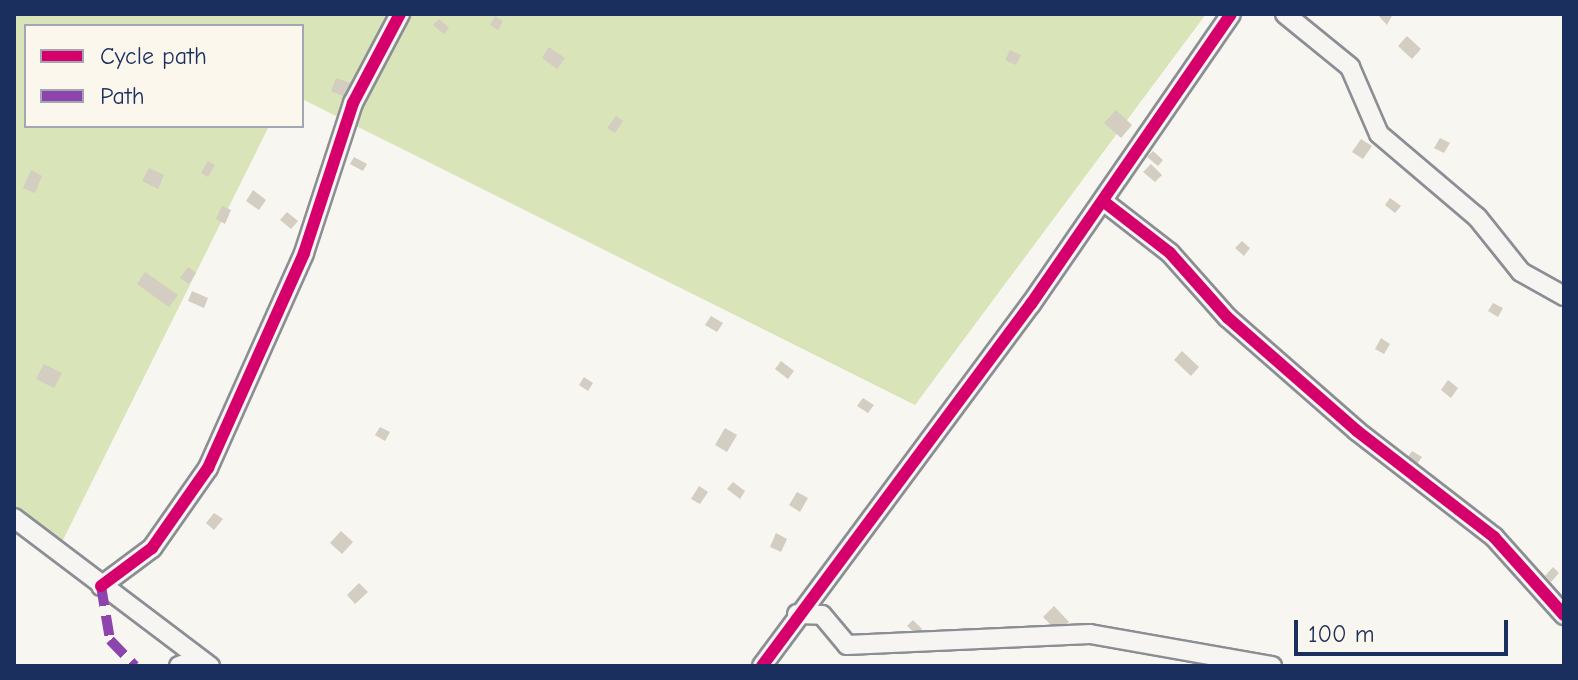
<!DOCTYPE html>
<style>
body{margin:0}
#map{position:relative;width:1578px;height:680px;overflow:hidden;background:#f8f6f0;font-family:"Comic Neue",sans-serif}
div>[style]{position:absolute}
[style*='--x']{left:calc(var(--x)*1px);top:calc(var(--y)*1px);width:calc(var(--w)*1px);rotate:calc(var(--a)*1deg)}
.green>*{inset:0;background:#d9e4b8}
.building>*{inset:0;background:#d4cdc2}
.roads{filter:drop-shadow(2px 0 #8b8e94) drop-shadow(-2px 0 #8b8e94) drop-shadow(0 2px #8b8e94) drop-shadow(0 -2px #8b8e94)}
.minor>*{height:18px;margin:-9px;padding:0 9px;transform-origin:9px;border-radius:9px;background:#f6f5f1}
.quiet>*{height:10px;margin-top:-5px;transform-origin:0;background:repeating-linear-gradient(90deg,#8e44ad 0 20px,transparent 0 30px)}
.cycleway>*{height:12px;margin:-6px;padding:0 6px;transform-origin:6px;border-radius:6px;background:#d6006c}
span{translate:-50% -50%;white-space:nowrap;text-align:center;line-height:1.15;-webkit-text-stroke:6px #fbf7ec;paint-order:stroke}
.frame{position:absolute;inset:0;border:16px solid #1b2f5e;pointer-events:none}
.legend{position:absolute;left:24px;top:24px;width:280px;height:104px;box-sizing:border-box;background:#fbf7ec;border:2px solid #a1a7b3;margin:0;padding:10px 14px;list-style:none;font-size:24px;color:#1b2f5e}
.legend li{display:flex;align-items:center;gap:16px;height:40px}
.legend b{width:40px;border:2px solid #a1a7b3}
.scale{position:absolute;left:1294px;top:620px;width:214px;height:36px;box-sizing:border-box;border:4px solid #1b2f5e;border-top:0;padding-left:10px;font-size:24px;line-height:28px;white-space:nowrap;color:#1b2f5e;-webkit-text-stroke:6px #fbf7ec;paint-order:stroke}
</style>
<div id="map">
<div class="green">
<i style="clip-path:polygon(14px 14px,1206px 14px,915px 405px,302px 99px,302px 26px,26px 26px,26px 126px,269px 126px,62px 542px,14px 516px)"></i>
</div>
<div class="building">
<i style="clip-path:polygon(1377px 14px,1393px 14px,1387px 25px)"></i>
<i style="clip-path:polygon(495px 16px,503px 21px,498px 30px,490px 25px)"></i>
<i style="clip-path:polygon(439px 19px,449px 28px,444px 34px,433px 25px)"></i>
<i style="clip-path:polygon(1407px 36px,1421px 49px,1412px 59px,1398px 46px)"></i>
<i style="clip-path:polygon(549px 47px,565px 58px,557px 69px,542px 58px)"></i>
<i style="clip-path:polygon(1010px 50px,1021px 55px,1016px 65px,1005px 60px)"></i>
<i style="clip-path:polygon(336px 78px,353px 84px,348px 98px,331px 91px)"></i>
<i style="clip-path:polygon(1116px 110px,1132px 125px,1121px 138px,1104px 123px)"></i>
<i style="clip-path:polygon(616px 116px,623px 121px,615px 133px,607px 128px)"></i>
<i style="clip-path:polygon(1440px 138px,1450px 143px,1444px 153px,1434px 148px)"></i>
<i style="clip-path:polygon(1361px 139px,1372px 146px,1363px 159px,1352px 152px)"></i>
<i style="clip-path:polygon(1153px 151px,1163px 160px,1158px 166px,1147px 157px)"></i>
<i style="clip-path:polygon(354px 157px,367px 164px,363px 171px,350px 164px)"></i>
<i style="clip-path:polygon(208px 161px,215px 165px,208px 177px,201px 173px)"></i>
<i style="clip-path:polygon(1151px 164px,1162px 175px,1155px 182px,1143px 172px)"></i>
<i style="clip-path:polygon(149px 168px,164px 175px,158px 189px,142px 181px)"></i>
<i style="clip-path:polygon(31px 170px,42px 176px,35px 193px,23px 188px)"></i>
<i style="clip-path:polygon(253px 190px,266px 200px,259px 210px,246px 201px)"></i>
<i style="clip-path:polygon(1390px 198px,1401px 206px,1395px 213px,1385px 205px)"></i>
<i style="clip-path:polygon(222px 206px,231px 210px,225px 224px,216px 219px)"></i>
<i style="clip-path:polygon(287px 212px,298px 221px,291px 229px,280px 220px)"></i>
<i style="clip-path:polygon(1242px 241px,1250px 248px,1244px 256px,1235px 248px)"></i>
<i style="clip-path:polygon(188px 267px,196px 273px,189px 284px,180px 278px)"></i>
<i style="clip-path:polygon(145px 272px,178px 295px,169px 307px,137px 284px)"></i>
<i style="clip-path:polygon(192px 291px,208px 298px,204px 308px,188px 301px)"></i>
<i style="clip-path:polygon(1493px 303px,1503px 308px,1498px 317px,1488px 311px)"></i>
<i style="clip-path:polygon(711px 316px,723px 323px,717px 332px,705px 325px)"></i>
<i style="clip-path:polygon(1381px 338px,1390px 344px,1384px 354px,1375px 349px)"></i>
<i style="clip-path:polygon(1182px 351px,1199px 367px,1191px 376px,1174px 360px)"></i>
<i style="clip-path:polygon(781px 361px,794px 371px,788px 379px,775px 369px)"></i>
<i style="clip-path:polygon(44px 364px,62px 373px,54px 388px,36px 379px)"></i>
<i style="clip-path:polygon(584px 377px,593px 383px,588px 391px,579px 385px)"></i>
<i style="clip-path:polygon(1448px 380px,1458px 388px,1451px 398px,1441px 390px)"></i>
<i style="clip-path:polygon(863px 398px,874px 405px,868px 413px,857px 406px)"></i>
<i style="clip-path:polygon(380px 427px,390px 432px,385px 441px,375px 435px)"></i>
<i style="clip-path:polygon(725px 428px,737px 435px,727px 452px,715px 445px)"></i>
<i style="clip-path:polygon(1412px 451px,1422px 457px,1412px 471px,1402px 465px)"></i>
<i style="clip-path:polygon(733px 482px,745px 491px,740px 499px,727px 489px)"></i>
<i style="clip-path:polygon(699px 486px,708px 492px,700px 504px,691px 499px)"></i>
<i style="clip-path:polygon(797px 492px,808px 498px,800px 512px,789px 505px)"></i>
<i style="clip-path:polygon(214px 513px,223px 519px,214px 530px,206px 523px)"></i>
<i style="clip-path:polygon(341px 531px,353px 542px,342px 554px,330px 543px)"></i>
<i style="clip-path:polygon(776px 533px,787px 539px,781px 552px,770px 547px)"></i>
<i style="clip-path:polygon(1553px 567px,1559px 573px,1551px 582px,1545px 576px)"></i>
<i style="clip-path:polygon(359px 583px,368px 592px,355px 604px,347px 595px)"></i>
<i style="clip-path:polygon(1054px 606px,1069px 622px,1058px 632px,1043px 617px)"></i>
<i style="clip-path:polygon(913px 620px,922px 629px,917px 635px,907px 626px)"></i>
</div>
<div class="roads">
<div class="minor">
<i style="--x:1285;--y:14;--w:84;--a:39.2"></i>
<i style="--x:1350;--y:67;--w:73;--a:66.6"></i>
<i style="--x:1379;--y:134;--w:128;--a:40.3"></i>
<i style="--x:1477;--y:217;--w:70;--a:51.3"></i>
<i style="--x:1521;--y:272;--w:49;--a:29.2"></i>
<i style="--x:1103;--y:201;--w:85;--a:37.8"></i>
<i style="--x:1170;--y:253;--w:87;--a:48.3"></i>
<i style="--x:1228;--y:318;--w:171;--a:41.2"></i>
<i style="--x:1357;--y:431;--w:173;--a:37.7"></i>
<i style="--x:1494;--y:537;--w:105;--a:48.1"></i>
<i style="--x:14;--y:518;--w:246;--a:37.1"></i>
<i style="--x:101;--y:586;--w:64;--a:-36.7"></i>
<i style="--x:152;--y:548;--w:98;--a:-55"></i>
<i style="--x:208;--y:468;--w:235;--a:-65.9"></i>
<i style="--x:304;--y:253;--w:158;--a:-71.9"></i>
<i style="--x:353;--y:103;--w:101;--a:-62.2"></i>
<i style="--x:797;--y:614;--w:25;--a:2"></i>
<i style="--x:822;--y:615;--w:39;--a:50"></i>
<i style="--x:847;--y:645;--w:243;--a:-2.6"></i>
<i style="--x:1090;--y:634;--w:185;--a:10"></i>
<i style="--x:179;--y:666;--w:20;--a:-20"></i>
<i style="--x:762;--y:666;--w:451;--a:-53.4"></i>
<i style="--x:1031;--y:304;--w:352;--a:-55.4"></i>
</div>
</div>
<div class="quiet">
<i style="--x:101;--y:586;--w:55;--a:80.5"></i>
<i style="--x:110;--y:640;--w:36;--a:46"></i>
</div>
<div class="cycleway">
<i style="--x:1103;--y:201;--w:85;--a:37.8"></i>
<i style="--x:1170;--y:253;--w:87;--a:48.3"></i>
<i style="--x:1228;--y:318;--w:171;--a:41.2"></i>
<i style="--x:1357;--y:431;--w:173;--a:37.7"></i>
<i style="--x:1494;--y:537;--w:105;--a:48.1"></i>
<i style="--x:101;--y:586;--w:64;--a:-36.7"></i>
<i style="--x:152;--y:548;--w:98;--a:-55"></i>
<i style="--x:208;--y:468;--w:235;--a:-65.9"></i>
<i style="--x:304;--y:253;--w:158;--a:-71.9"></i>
<i style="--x:353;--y:103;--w:101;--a:-62.2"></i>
<i style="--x:762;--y:666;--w:451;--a:-53.4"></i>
<i style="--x:1031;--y:304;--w:352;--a:-55.4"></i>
</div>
<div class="frame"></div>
<ul class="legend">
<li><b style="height:10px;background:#d6006c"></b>Cycle path</li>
<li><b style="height:10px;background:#8e44ad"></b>Path</li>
</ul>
<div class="scale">100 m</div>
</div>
